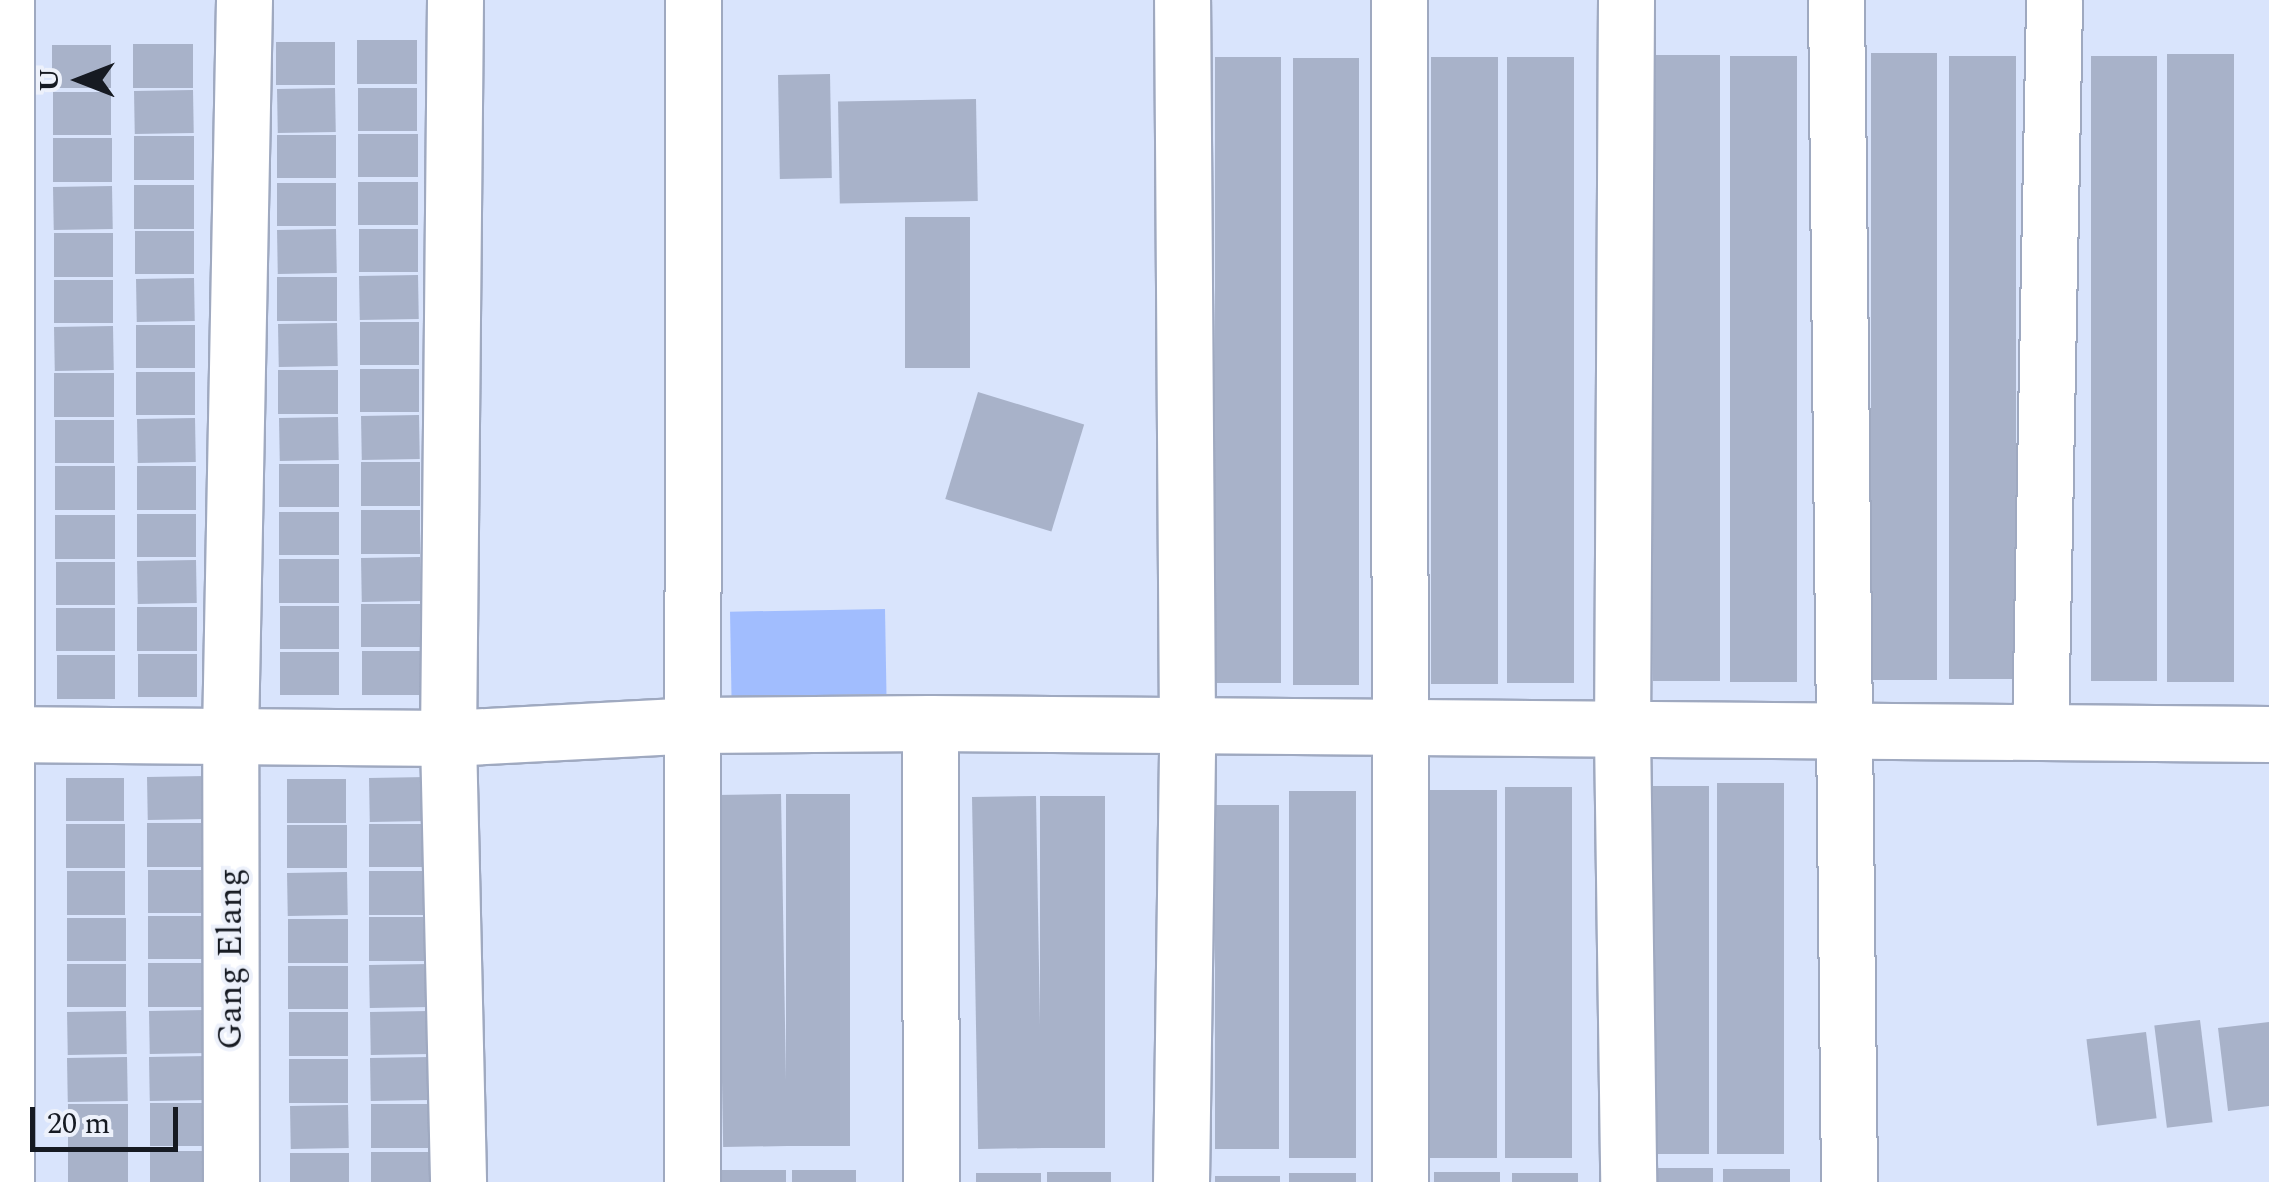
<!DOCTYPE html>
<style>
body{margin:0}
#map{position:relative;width:2269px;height:1182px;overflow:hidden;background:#d9e4fc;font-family:Spectral,serif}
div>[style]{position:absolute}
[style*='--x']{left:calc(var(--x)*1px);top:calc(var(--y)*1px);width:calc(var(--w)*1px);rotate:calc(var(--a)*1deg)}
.green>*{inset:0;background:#a1bdfe;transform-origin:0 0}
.building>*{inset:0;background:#a8b2c9;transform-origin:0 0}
.roads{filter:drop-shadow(2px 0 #9fa9c0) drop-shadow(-2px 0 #9fa9c0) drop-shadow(0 2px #9fa9c0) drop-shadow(0 -2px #9fa9c0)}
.minor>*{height:55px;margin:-27.5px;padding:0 27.5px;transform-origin:27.5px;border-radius:27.5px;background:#fff}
span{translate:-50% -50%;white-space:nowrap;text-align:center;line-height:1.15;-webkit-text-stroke:8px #edf1fb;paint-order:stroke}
.street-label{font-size:35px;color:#161a22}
.north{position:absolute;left:30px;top:30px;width:100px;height:100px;-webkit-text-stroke:8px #edf1fb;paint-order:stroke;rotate:270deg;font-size:28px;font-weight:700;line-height:40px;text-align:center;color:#161a22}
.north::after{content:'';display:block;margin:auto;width:35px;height:45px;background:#161a22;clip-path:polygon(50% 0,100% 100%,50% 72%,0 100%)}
.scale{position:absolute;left:30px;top:1107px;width:148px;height:45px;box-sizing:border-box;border:5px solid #161a22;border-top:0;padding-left:12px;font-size:30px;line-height:35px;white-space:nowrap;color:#161a22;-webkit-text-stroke:8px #edf1fb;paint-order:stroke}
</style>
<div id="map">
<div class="green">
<div style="left:885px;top:609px;width:85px;height:155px;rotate:89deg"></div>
</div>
<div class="building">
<div style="left:417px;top:40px;width:44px;height:60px;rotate:90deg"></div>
<div style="left:335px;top:42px;width:43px;height:59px;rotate:90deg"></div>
<div style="left:133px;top:44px;width:60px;height:44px"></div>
<div style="left:52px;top:45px;width:59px;height:43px"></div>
<div style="left:1871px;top:53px;width:66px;height:627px"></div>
<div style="left:2167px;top:54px;width:67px;height:628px"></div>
<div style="left:1653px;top:55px;width:67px;height:626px"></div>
<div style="left:1730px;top:56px;width:67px;height:626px"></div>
<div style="left:1949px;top:56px;width:67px;height:623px"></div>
<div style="left:2091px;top:56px;width:66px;height:625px"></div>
<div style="left:1215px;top:57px;width:66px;height:626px"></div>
<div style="left:1431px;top:57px;width:67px;height:627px"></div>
<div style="left:1507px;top:57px;width:67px;height:626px"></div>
<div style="left:1293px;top:58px;width:66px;height:627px"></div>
<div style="left:830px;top:74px;width:104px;height:52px;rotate:89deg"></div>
<div style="left:335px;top:88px;width:44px;height:58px;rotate:89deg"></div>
<div style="left:358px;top:88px;width:59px;height:43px"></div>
<div style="left:193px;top:90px;width:43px;height:59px;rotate:89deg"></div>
<div style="left:53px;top:92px;width:58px;height:43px"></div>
<div style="left:976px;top:99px;width:102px;height:138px;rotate:89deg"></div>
<div style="left:358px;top:134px;width:60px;height:43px"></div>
<div style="left:336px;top:135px;width:43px;height:59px;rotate:90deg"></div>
<div style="left:194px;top:136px;width:44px;height:60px;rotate:90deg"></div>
<div style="left:53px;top:138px;width:59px;height:44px"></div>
<div style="left:358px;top:182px;width:60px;height:43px"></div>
<div style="left:336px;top:183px;width:43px;height:59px;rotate:90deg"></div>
<div style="left:134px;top:185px;width:60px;height:44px"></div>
<div style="left:112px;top:186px;width:43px;height:59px;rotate:89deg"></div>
<div style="left:970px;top:217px;width:151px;height:65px;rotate:90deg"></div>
<div style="left:336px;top:229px;width:44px;height:59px;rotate:89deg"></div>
<div style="left:359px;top:229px;width:59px;height:43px"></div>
<div style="left:194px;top:231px;width:43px;height:59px;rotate:90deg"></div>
<div style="left:54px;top:233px;width:59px;height:44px"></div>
<div style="left:418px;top:275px;width:44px;height:59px;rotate:89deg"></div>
<div style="left:277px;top:277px;width:60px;height:44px"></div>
<div style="left:194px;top:278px;width:43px;height:58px;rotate:89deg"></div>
<div style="left:54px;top:280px;width:59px;height:43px"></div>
<div style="left:360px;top:322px;width:59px;height:43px"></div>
<div style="left:337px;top:323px;width:43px;height:59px;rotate:89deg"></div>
<div style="left:195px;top:325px;width:43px;height:59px;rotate:90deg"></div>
<div style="left:113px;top:326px;width:44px;height:59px;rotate:89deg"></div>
<div style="left:419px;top:369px;width:43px;height:59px;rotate:90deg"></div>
<div style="left:338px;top:370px;width:44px;height:60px;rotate:90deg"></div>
<div style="left:195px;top:372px;width:43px;height:59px;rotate:90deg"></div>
<div style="left:114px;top:373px;width:44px;height:60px;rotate:90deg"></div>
<div style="left:978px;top:392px;width:111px;height:112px;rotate:17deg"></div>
<div style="left:419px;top:415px;width:44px;height:58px;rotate:89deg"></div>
<div style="left:338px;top:417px;width:43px;height:59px;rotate:89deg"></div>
<div style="left:195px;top:418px;width:44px;height:58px;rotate:89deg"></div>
<div style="left:55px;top:420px;width:59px;height:43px"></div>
<div style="left:420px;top:462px;width:44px;height:59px;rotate:90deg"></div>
<div style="left:279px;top:464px;width:60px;height:43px"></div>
<div style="left:115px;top:466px;width:44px;height:60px;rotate:90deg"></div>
<div style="left:137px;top:466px;width:59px;height:44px"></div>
<div style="left:420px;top:510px;width:44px;height:59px;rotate:90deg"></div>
<div style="left:339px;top:512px;width:43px;height:60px;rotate:90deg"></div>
<div style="left:196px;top:514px;width:43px;height:59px;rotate:90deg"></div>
<div style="left:55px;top:515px;width:60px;height:44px"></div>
<div style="left:420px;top:557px;width:44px;height:59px;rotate:89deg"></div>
<div style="left:279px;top:559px;width:60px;height:44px"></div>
<div style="left:196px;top:560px;width:43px;height:59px;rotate:89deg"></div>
<div style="left:56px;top:562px;width:59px;height:43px"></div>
<div style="left:421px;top:604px;width:43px;height:60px;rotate:90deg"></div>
<div style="left:280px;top:606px;width:59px;height:43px"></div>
<div style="left:137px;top:607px;width:60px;height:44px"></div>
<div style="left:115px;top:608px;width:43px;height:59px;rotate:90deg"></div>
<div style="left:362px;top:651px;width:59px;height:44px"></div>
<div style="left:280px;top:652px;width:59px;height:43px"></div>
<div style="left:138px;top:654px;width:59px;height:43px"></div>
<div style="left:57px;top:655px;width:58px;height:44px"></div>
<div style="left:206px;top:776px;width:43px;height:59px;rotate:89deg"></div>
<div style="left:427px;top:777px;width:44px;height:58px;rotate:89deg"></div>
<div style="left:66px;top:778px;width:58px;height:43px"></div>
<div style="left:287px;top:779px;width:59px;height:44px"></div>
<div style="left:1717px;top:783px;width:67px;height:371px"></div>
<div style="left:1642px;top:786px;width:67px;height:368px"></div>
<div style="left:1505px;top:787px;width:67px;height:371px"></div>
<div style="left:1430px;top:790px;width:67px;height:368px"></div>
<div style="left:1289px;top:791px;width:67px;height:367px"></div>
<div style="left:781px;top:794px;width:352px;height:64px;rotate:89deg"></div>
<div style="left:850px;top:794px;width:352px;height:64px;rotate:90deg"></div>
<div style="left:1036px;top:796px;width:352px;height:64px;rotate:89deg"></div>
<div style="left:1105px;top:796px;width:352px;height:65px;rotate:90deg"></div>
<div style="left:1215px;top:805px;width:64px;height:344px"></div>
<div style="left:147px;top:823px;width:60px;height:44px"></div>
<div style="left:66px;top:824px;width:59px;height:44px"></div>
<div style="left:369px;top:824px;width:59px;height:43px"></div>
<div style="left:347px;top:825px;width:43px;height:60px;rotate:90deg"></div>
<div style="left:207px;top:870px;width:43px;height:59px;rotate:90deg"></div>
<div style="left:67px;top:871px;width:58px;height:44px"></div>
<div style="left:369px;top:871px;width:59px;height:44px"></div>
<div style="left:347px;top:872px;width:43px;height:60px;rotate:89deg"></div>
<div style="left:207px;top:916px;width:43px;height:59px;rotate:90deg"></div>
<div style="left:429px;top:917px;width:44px;height:60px;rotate:90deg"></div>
<div style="left:67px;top:918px;width:59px;height:43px"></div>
<div style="left:288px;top:919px;width:60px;height:44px"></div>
<div style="left:148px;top:963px;width:59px;height:44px"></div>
<div style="left:126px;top:964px;width:43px;height:59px;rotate:90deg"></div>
<div style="left:429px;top:964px;width:43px;height:60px;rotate:89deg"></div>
<div style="left:288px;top:966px;width:60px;height:43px"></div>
<div style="left:207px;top:1010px;width:43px;height:58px;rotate:89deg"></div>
<div style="left:126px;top:1011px;width:43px;height:59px;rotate:89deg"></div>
<div style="left:429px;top:1011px;width:43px;height:59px;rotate:89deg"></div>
<div style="left:289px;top:1012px;width:59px;height:44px"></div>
<div style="left:2200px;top:1020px;width:103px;height:46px;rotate:83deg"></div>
<div style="clip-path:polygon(2269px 1022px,2269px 1106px,2228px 1111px,2218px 1028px)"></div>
<div style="left:2146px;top:1032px;width:87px;height:60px;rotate:83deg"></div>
<div style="left:208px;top:1056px;width:44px;height:59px;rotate:89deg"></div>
<div style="left:127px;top:1057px;width:44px;height:60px;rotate:89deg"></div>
<div style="left:430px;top:1057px;width:43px;height:60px;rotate:89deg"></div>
<div style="left:289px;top:1059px;width:59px;height:44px"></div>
<div style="left:209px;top:1103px;width:43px;height:59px;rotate:90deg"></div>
<div style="left:68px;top:1104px;width:60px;height:44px"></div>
<div style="left:371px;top:1104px;width:60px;height:44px"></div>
<div style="left:348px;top:1105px;width:43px;height:58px;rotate:89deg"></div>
<div style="left:209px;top:1151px;width:31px;height:59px;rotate:90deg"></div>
<div style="left:68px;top:1152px;width:60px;height:30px"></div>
<div style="left:371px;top:1152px;width:60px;height:30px"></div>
<div style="left:349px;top:1153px;width:29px;height:59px;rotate:90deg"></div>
<div style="left:1646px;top:1168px;width:67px;height:14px"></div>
<div style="left:1723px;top:1169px;width:67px;height:13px"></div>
<div style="left:786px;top:1170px;width:12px;height:65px;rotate:90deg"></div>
<div style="left:792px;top:1170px;width:64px;height:12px"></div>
<div style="left:1111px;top:1172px;width:10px;height:64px;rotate:90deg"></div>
<div style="left:1434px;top:1172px;width:66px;height:10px"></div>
<div style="left:976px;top:1173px;width:65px;height:9px"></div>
<div style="left:1289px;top:1173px;width:67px;height:9px"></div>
<div style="left:1512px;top:1173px;width:66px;height:9px"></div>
<div style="left:1215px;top:1176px;width:65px;height:6px"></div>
</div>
<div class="roads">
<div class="minor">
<div style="--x:6;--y:0;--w:1182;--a:90"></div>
<div style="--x:455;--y:0;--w:738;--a:90.54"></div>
<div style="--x:448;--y:738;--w:444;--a:88.7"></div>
<div style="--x:1399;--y:0;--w:1182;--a:89.95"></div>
<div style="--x:1626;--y:0;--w:733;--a:90.31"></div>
<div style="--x:1622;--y:733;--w:449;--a:89.2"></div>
<div style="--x:1836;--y:0;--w:1182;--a:89.37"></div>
<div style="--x:930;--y:723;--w:459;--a:89.9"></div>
<div style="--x:2040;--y:732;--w:732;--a:-88.9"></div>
<div style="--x:0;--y:734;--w:448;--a:0.5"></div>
<div style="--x:448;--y:738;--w:249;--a:-3"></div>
<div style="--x:697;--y:725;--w:233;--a:-0.5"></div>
<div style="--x:930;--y:723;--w:1339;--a:0.47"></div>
<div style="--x:231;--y:1182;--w:446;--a:-90.1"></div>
<div style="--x:230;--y:736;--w:736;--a:-88.91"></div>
<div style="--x:692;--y:1182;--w:1182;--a:-89.95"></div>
<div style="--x:1181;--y:1182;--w:456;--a:-89.2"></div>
<div style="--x:1187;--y:726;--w:726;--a:-90.39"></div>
</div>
</div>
<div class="street-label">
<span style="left:231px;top:959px;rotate:-90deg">Gang Elang</span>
</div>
<div class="north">U</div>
<div class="scale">20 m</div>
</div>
